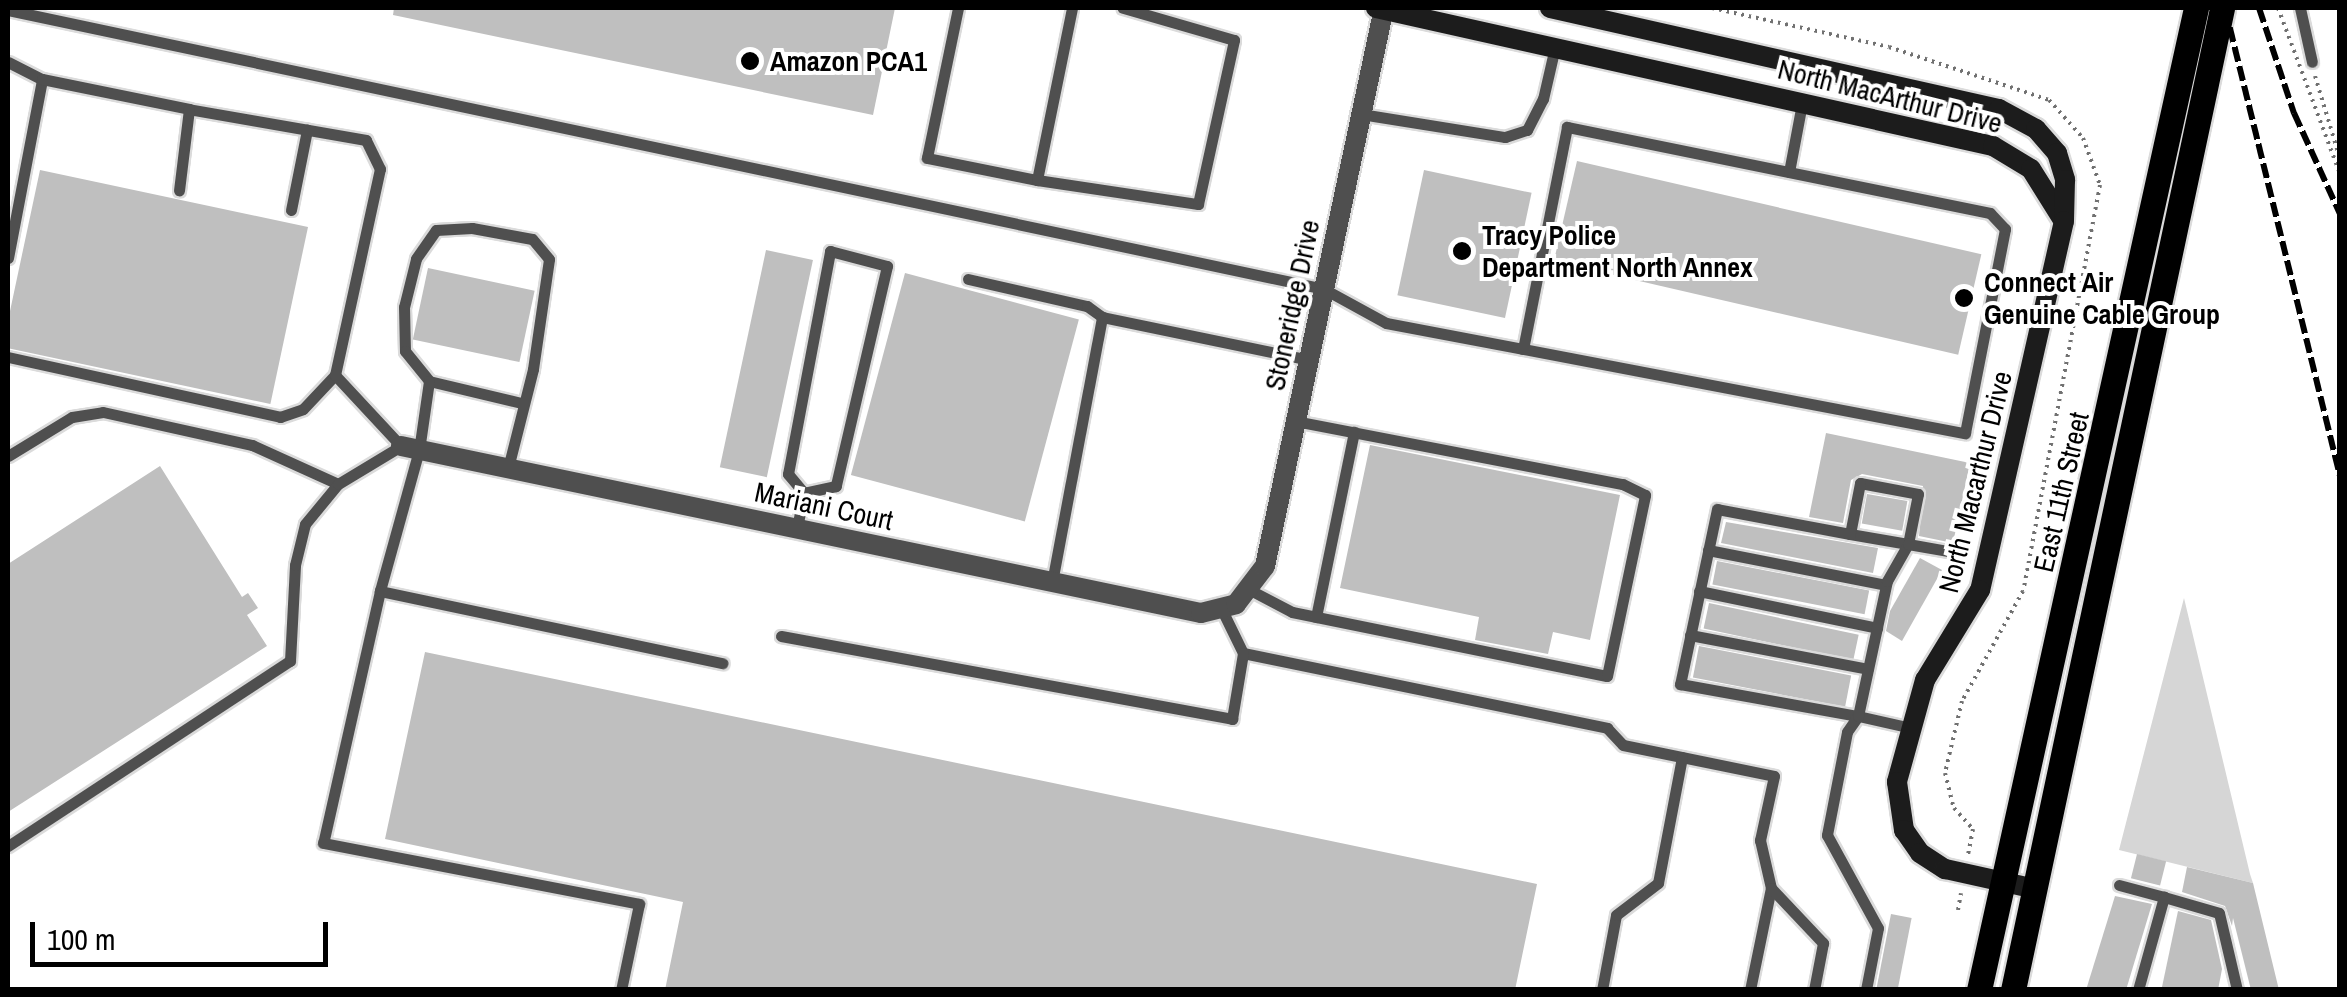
<!DOCTYPE html>
<style>
body{margin:0}
#map{position:relative;width:2347px;height:997px;overflow:hidden;background:#fff;font-family:"Archivo Narrow",sans-serif}
div>[style]{position:absolute}
[style*='--x']{left:calc(var(--x)*1px);top:calc(var(--y)*1px);width:calc(var(--w)*1px);rotate:calc(var(--a)*1deg)}
.green>*{inset:0;background:#d6d6d6}
.building>*{inset:0;background:#bfbfbf;transform-origin:0 0}
.path>*{height:4px;margin-top:-2px;transform-origin:0;background:repeating-linear-gradient(90deg,#717171 0 2.5px,transparent 0 7.5px)}
.roads{filter:drop-shadow(2px 0 #dbdbdb) drop-shadow(-2px 0 #dbdbdb) drop-shadow(0 2px #dbdbdb) drop-shadow(0 -2px #dbdbdb)}
.service>*{height:11px;margin:-5.5px;padding:0 5.5px;transform-origin:5.5px;border-radius:5.5px;background:#4f4f4f}
.minor>*{height:20px;margin:-10px;padding:0 10px;transform-origin:10px;border-radius:10px;background:#4f4f4f}
.secondary>*{height:20px;margin:-10px;padding:0 10px;transform-origin:10px;border-radius:10px;background:#1c1c1c}
.primary>*{height:25px;margin:-12.5px;padding:0 12.5px;transform-origin:12.5px;border-radius:12.5px;background:#000}
.rail>*{height:6px;margin-top:-3px;transform-origin:0;background:repeating-linear-gradient(90deg,#000 0 15px,transparent 0 20px)}
.dots>*{width:28px;height:28px;translate:-50% -50%;box-sizing:border-box;border:5px solid #fff;border-radius:50%}
span{translate:-50% -50%;white-space:nowrap;text-align:center;line-height:1.15;-webkit-text-stroke:8px #fff;paint-order:stroke}
.poi-label{font-size:28px;color:#000;font-weight:700}
.left{translate:0 -50%;text-align:left}
.street-label{font-size:28px;color:#000}
.frame{position:absolute;inset:0;border:10px solid #000;pointer-events:none}
.scale{position:absolute;left:30px;top:922px;width:298px;height:45px;box-sizing:border-box;border:5px solid #000;border-top:0;padding-left:12px;font-size:30px;line-height:35px;white-space:nowrap;color:#000;-webkit-text-stroke:8px #fff;paint-order:stroke}
</style>
<div id="map">
<div class="green">
<div style="clip-path:polygon(2184px 598px,2250px 874px,2253px 883px,2119px 850px)"></div>
</div>
<div class="building">
<div style="clip-path:polygon(394px 8px,895px 8px,873px 115px,393px 15px)"></div>
<div style="left:1577px;top:161px;width:415px;height:103px;rotate:13deg"></div>
<div style="left:40px;top:170px;width:274px;height:181px;rotate:12deg"></div>
<div style="left:1424px;top:170px;width:110px;height:128px;rotate:12deg"></div>
<div style="left:766px;top:250px;width:48px;height:222px;rotate:12deg"></div>
<div style="left:428px;top:268px;width:109px;height:73px;rotate:12deg"></div>
<div style="left:905px;top:273px;width:180px;height:209px;rotate:15deg"></div>
<div style="clip-path:polygon(1826px 433px,1970px 463px,1953px 543px,1919px 536px,1923px 486px,1862px 474px,1851px 480px,1843px 523px,1809px 517px)"></div>
<div style="clip-path:polygon(1370px 445px,1620px 495px,1590px 640px,1553px 632px,1548px 654px,1475px 640px,1479px 617px,1340px 588px)"></div>
<div style="clip-path:polygon(160px 466px,242px 597px,248px 593px,258px 608px,247px 615px,267px 646px,8px 812px,8px 564px)"></div>
<div style="left:1867px;top:494px;width:41px;height:30px;rotate:10deg"></div>
<div style="clip-path:polygon(1726px 522px,1878px 548px,1873px 573px,1721px 543px)"></div>
<div style="clip-path:polygon(1920px 558px,1942px 570px,1902px 641px,1886px 631px,1890px 611px)"></div>
<div style="left:1717px;top:561px;width:155px;height:24px;rotate:11deg"></div>
<div style="left:1709px;top:603px;width:153px;height:26px;rotate:12deg"></div>
<div style="left:1699px;top:646px;width:155px;height:32px;rotate:11deg"></div>
<div style="clip-path:polygon(425px 652px,1537px 884px,1515px 990px,665px 990px,683px 902px,385px 839px)"></div>
<div style="left:2137px;top:854px;width:30px;height:25px;rotate:14deg"></div>
<div style="clip-path:polygon(2187px 867px,2253px 883px,2279px 990px,2251px 990px,2233px 918px,2232px 926px,2225px 906px,2182px 892px)"></div>
<div style="clip-path:polygon(2115px 896px,2152px 904px,2126px 990px,2086px 990px)"></div>
<div style="clip-path:polygon(2178px 911px,2211px 920px,2222px 969px,2218px 990px,2162px 987px)"></div>
<div style="left:1891px;top:914px;width:21px;height:77px;rotate:11deg"></div>
</div>
<div class="path">
<div style="--x:1712;--y:8;--w:181;--a:12.4"></div>
<div style="--x:1889;--y:47;--w:169;--a:18.3"></div>
<div style="--x:2049;--y:100;--w:51;--a:48.2"></div>
<div style="--x:2083;--y:138;--w:50;--a:70.1"></div>
<div style="--x:2100;--y:185;--w:413;--a:100.7"></div>
<div style="--x:2023;--y:591;--w:126;--a:119"></div>
<div style="--x:1962;--y:701;--w:74;--a:103.3"></div>
<div style="--x:1945;--y:773;--w:36;--a:76"></div>
<div style="--x:1954;--y:808;--w:28;--a:48"></div>
<div style="--x:1973;--y:829;--w:26;--a:101"></div>
<div style="--x:2278;--y:8;--w:177;--a:69.5"></div>
<div style="--x:2315;--y:76;--w:87;--a:73.2"></div>
<div style="--x:1958;--y:910;--w:17;--a:-80"></div>
</div>
<div class="roads">
<div class="service">
<div style="--x:958;--y:8;--w:153;--a:101.7"></div>
<div style="--x:927;--y:158;--w:112;--a:11.3"></div>
<div style="--x:1037;--y:180;--w:176;--a:-78.5"></div>
<div style="--x:2300;--y:8;--w:55;--a:77.5"></div>
<div style="--x:8;--y:10;--w:1345;--a:11.97"></div>
<div style="--x:1324;--y:289;--w:71;--a:28.7"></div>
<div style="--x:1386;--y:323;--w:139;--a:10.7"></div>
<div style="--x:1523;--y:349;--w:450;--a:10.8"></div>
<div style="--x:1965;--y:433;--w:208;--a:-78.9"></div>
<div style="--x:2005;--y:229;--w:22;--a:-133"></div>
<div style="--x:1990;--y:213;--w:432;--a:-168.5"></div>
<div style="--x:1567;--y:127;--w:226;--a:101.2"></div>
<div style="--x:8;--y:62;--w:38;--a:27"></div>
<div style="--x:1361;--y:114;--w:146;--a:9.1"></div>
<div style="--x:1505;--y:137;--w:23;--a:-18"></div>
<div style="--x:1527;--y:130;--w:35;--a:-63"></div>
<div style="--x:1543;--y:99;--w:53;--a:-77"></div>
<div style="--x:1789;--y:172;--w:70;--a:-79.3"></div>
<div style="--x:1037;--y:180;--w:163;--a:8.5"></div>
<div style="--x:1198;--y:204;--w:168;--a:-77.6"></div>
<div style="--x:1234;--y:40;--w:116;--a:-163.9"></div>
<div style="--x:291;--y:210;--w:82;--a:-78.7"></div>
<div style="--x:8;--y:258;--w:182;--a:-79.2"></div>
<div style="--x:42;--y:79;--w:150;--a:11.5"></div>
<div style="--x:968;--y:279;--w:122;--a:12.8"></div>
<div style="--x:1087;--y:306;--w:19;--a:36"></div>
<div style="--x:8;--y:357;--w:279;--a:12.4"></div>
<div style="--x:280;--y:417;--w:24;--a:-19"></div>
<div style="--x:303;--y:409;--w:47;--a:-46.7"></div>
<div style="--x:429;--y:381;--w:95;--a:13.4"></div>
<div style="--x:8;--y:456;--w:75;--a:-31.4"></div>
<div style="--x:72;--y:417;--w:31;--a:-9"></div>
<div style="--x:103;--y:412;--w:153;--a:12.5"></div>
<div style="--x:252;--y:445;--w:94;--a:24.4"></div>
<div style="--x:508;--y:468;--w:102;--a:-75.8"></div>
<div style="--x:533;--y:369;--w:111;--a:-81.7"></div>
<div style="--x:549;--y:259;--w:26;--a:-130"></div>
<div style="--x:532;--y:239;--w:61;--a:-169.6"></div>
<div style="--x:472;--y:228;--w:36;--a:177"></div>
<div style="--x:436;--y:230;--w:35;--a:125"></div>
<div style="--x:416;--y:259;--w:49;--a:104"></div>
<div style="--x:404;--y:307;--w:44;--a:88.7"></div>
<div style="--x:405;--y:351;--w:38;--a:51"></div>
<div style="--x:429;--y:381;--w:70;--a:98.2"></div>
<div style="--x:419;--y:450;--w:146;--a:105.5"></div>
<div style="--x:380;--y:591;--w:350;--a:11.9"></div>
<div style="--x:1860;--y:483;--w:59;--a:10.7"></div>
<div style="--x:1918;--y:494;--w:51;--a:101.3"></div>
<div style="--x:1908;--y:544;--w:59;--a:-170.2"></div>
<div style="--x:1850;--y:534;--w:52;--a:-78.9"></div>
<div style="--x:797;--y:528;--w:36;--a:-79"></div>
<div style="--x:804;--y:493;--w:25;--a:-130"></div>
<div style="--x:788;--y:474;--w:227;--a:-79.3"></div>
<div style="--x:830;--y:251;--w:59;--a:14.7"></div>
<div style="--x:887;--y:266;--w:226;--a:103.1"></div>
<div style="--x:836;--y:486;--w:33;--a:168"></div>
<div style="--x:1850;--y:534;--w:135;--a:-169.4"></div>
<div style="--x:1717;--y:509;--w:179;--a:101.9"></div>
<div style="--x:1680;--y:684;--w:181;--a:10.2"></div>
<div style="--x:1858;--y:716;--w:19;--a:125"></div>
<div style="--x:1847;--y:732;--w:105;--a:101"></div>
<div style="--x:1827;--y:835;--w:106;--a:61.3"></div>
<div style="--x:1878;--y:928;--w:63;--a:101"></div>
<div style="--x:1708;--y:550;--w:181;--a:11.1"></div>
<div style="--x:1052;--y:582;--w:270;--a:-79.3"></div>
<div style="--x:1102;--y:317;--w:211;--a:11.7"></div>
<div style="--x:380;--y:591;--w:258;--a:102.7"></div>
<div style="--x:323;--y:843;--w:322;--a:10.9"></div>
<div style="--x:639;--y:904;--w:88;--a:101.8"></div>
<div style="--x:1252;--y:591;--w:45;--a:27.7"></div>
<div style="--x:1292;--y:612;--w:321;--a:11.5"></div>
<div style="--x:1607;--y:676;--w:185;--a:-78.1"></div>
<div style="--x:1645;--y:495;--w:25;--a:-154"></div>
<div style="--x:1622;--y:484;--w:332;--a:-169.1"></div>
<div style="--x:1699;--y:591;--w:182;--a:11.7"></div>
<div style="--x:1222;--y:610;--w:48;--a:64"></div>
<div style="--x:1243;--y:653;--w:372;--a:11.6"></div>
<div style="--x:1607;--y:728;--w:23;--a:47"></div>
<div style="--x:1623;--y:745;--w:154;--a:11.6"></div>
<div style="--x:1774;--y:776;--w:66;--a:102.3"></div>
<div style="--x:1760;--y:840;--w:49;--a:77.1"></div>
<div style="--x:1316;--y:617;--w:189;--a:-78.4"></div>
<div style="--x:1690;--y:635;--w:181;--a:10.8"></div>
<div style="--x:781;--y:636;--w:459;--a:10.4"></div>
<div style="--x:1232;--y:719;--w:67;--a:-80.5"></div>
<div style="--x:1907;--y:727;--w:50;--a:-167.3"></div>
<div style="--x:1858;--y:716;--w:138;--a:-77.9"></div>
<div style="--x:1887;--y:581;--w:43;--a:-60.4"></div>
<div style="--x:1908;--y:544;--w:41;--a:9.9"></div>
<div style="--x:8;--y:846;--w:337;--a:-33.3"></div>
<div style="--x:290;--y:661;--w:96;--a:-87"></div>
<div style="--x:295;--y:565;--w:42;--a:-76.3"></div>
<div style="--x:305;--y:524;--w:52;--a:-50.5"></div>
<div style="--x:338;--y:484;--w:74;--a:-31.1"></div>
<div style="--x:401;--y:446;--w:97;--a:-132.9"></div>
<div style="--x:335;--y:375;--w:211;--a:-77.7"></div>
<div style="--x:380;--y:169;--w:32;--a:-116"></div>
<div style="--x:366;--y:140;--w:180;--a:-170.1"></div>
<div style="--x:189;--y:109;--w:82;--a:97"></div>
<div style="--x:2119;--y:885;--w:47;--a:14.9"></div>
<div style="--x:1602;--y:990;--w:76;--a:-79.4"></div>
<div style="--x:1616;--y:915;--w:53;--a:-37.3"></div>
<div style="--x:1658;--y:883;--w:128;--a:-79.2"></div>
<div style="--x:1750;--y:990;--w:104;--a:-78.4"></div>
<div style="--x:1771;--y:888;--w:76;--a:46.6"></div>
<div style="--x:1823;--y:943;--w:48;--a:100.8"></div>
<div style="--x:2138;--y:990;--w:97;--a:-74.4"></div>
<div style="--x:2164;--y:897;--w:57;--a:16.2"></div>
<div style="--x:2219;--y:913;--w:79;--a:76.8"></div>
</div>
<div class="minor">
<div style="--x:401;--y:446;--w:817;--a:11.79"></div>
<div style="--x:1201;--y:613;--w:36;--a:-14"></div>
<div style="--x:1236;--y:604;--w:48;--a:-52.7"></div>
<div style="--x:1265;--y:566;--w:571;--a:-77.96"></div>
</div>
<div class="secondary">
<div style="--x:1376;--y:8;--w:632;--a:12.61"></div>
<div style="--x:1993;--y:146;--w:44;--a:31.2"></div>
<div style="--x:2031;--y:169;--w:60;--a:57.9"></div>
<div style="--x:1550;--y:8;--w:460;--a:12.7"></div>
<div style="--x:1999;--y:109;--w:42;--a:28.4"></div>
<div style="--x:2036;--y:129;--w:32;--a:49"></div>
<div style="--x:2057;--y:153;--w:28;--a:73"></div>
<div style="--x:2065;--y:180;--w:41;--a:91.4"></div>
<div style="--x:2064;--y:221;--w:378;--a:102.8"></div>
<div style="--x:1980;--y:590;--w:105;--a:121.4"></div>
<div style="--x:1925;--y:680;--w:106;--a:105.4"></div>
<div style="--x:1897;--y:782;--w:49;--a:81.7"></div>
<div style="--x:1904;--y:830;--w:28;--a:55"></div>
<div style="--x:1920;--y:853;--w:30;--a:33"></div>
<div style="--x:1945;--y:869;--w:92;--a:12.5"></div>
</div>
<div class="primary">
<div style="--x:1979;--y:990;--w:1006;--a:-77.54"></div>
<div style="--x:2013;--y:990;--w:1004;--a:-77.98"></div>
</div>
</div>
<div class="rail">
<div style="--x:2225;--y:8;--w:481;--a:76.2"></div>
<div style="--x:2259;--y:8;--w:111;--a:71.6"></div>
<div style="--x:2294;--y:113;--w:111;--a:65.5"></div>
</div>
<div class="dots">
<div style="left:750px;top:61px;background:#000"></div>
<div style="left:1462px;top:251px;background:#000"></div>
<div style="left:1964px;top:298px;background:#000"></div>
</div>
<div class="poi-label">
<span class="left" style="left:770px;top:61px">Amazon PCA1</span>
<span class="left" style="left:1482px;top:251px">Tracy Police<br>Department North Annex</span>
<span class="left" style="left:1984px;top:298px">Connect Air<br>Genuine Cable Group</span>
</div>
<div class="street-label">
<span style="left:1890px;top:96px;rotate:14deg">North MacArthur Drive</span>
<span style="left:1292px;top:305px;rotate:-78deg">Stoneridge Drive</span>
<span style="left:1975px;top:482px;rotate:-76deg">North Macarthur Drive</span>
<span style="left:2061px;top:492px;rotate:-77deg">East 11th Street</span>
<span style="left:824px;top:506px;rotate:12deg">Mariani Court</span>
</div>
<div class="frame"></div>
<div class="scale">100 m</div>
</div>
